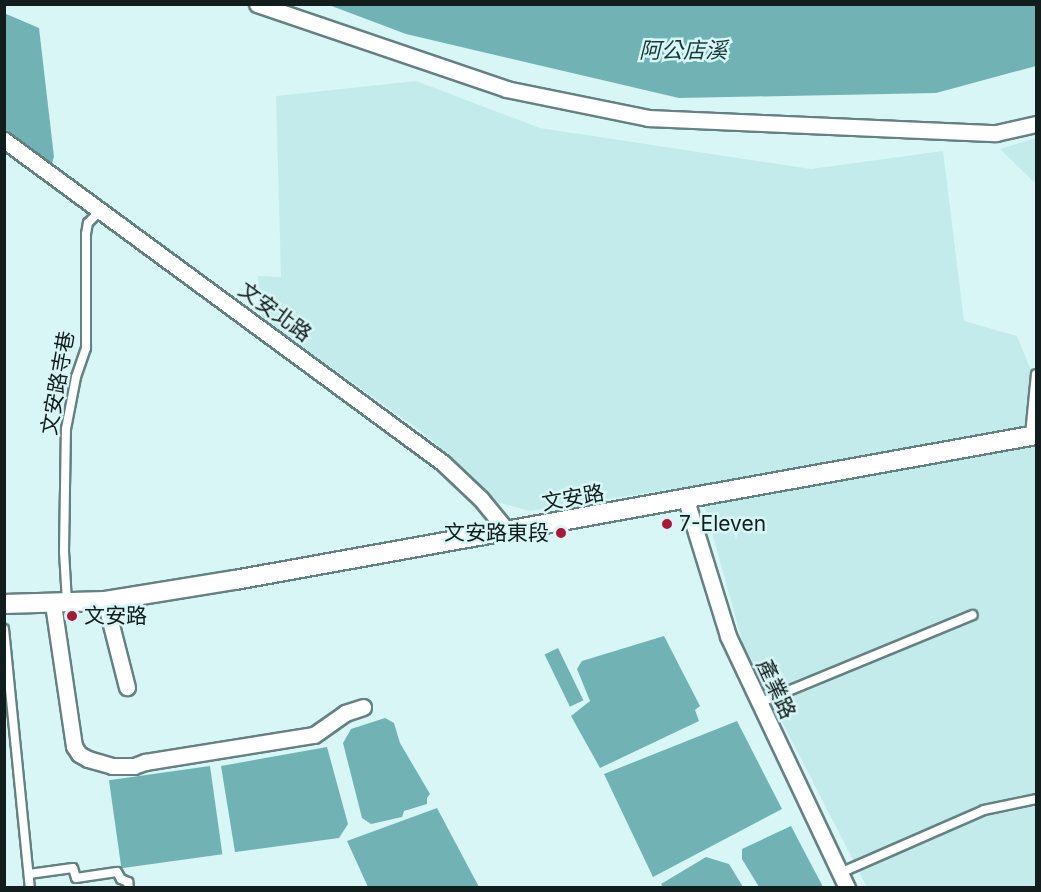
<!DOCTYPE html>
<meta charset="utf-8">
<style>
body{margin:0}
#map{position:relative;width:1041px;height:892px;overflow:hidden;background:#d8f6f6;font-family:Inter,"Noto Sans TC",sans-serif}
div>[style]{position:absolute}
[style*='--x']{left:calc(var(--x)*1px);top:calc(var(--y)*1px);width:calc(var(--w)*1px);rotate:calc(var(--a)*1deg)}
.built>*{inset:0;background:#c4ebeb}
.water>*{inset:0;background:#71b3b4;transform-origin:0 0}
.roads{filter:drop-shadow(2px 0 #668181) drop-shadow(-2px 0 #668181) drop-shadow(0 2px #668181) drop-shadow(0 -2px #668181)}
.service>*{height:8px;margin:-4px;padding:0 4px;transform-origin:4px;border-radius:4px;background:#fff}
.minor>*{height:15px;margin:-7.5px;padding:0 7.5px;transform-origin:7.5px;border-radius:7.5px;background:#fff}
.tertiary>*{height:18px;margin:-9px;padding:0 9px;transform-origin:9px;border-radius:9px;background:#fff}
.dots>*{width:16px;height:16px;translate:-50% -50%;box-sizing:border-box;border:3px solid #d8f6f6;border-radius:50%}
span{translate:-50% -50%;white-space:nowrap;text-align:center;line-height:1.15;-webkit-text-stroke:5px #d8f6f6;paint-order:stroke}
.street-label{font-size:21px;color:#121d1d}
.poi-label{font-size:21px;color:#121d1d}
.left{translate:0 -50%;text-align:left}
.right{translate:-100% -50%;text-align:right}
.water-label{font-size:22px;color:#173939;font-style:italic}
.frame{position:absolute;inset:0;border:6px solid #121d1d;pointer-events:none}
</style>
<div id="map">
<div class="built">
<div style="clip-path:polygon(416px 81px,540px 128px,811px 169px,943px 151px,964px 321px,1017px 336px,1036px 383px,1036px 887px,867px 887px,744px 648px,699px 485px,530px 511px,489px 500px,428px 436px,262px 319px,258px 276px,281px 277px,276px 96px)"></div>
<div style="clip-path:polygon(1036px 138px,1036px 184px,1000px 149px)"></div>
</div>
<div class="water">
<div style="clip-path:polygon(329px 5px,1036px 5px,1036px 66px,936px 93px,679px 98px,406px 34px)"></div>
<div style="clip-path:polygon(4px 13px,39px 28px,54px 157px,51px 166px,5px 132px)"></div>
<div style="clip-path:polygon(664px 636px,700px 706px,695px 710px,699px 721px,600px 768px,571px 716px,590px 701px,577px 669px,582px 661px)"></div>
<div style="left:558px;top:648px;width:58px;height:15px;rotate:64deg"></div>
<div style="clip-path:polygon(385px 718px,394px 723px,400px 743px,430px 794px,427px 798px,427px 804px,404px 811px,402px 817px,371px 824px,362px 818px,343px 743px,351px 729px)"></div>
<div style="clip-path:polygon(737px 721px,782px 809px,653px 877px,604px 774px)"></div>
<div style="clip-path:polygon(327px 747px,348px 824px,339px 838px,235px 852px,221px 766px)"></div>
<div style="left:210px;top:766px;width:89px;height:102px;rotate:82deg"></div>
<div style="clip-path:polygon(437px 808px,479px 887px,368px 887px,347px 841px)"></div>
<div style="clip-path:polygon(791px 826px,823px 887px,759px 887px,742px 859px,742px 849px)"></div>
<div style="clip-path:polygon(706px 857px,729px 864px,743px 887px,663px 887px,661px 884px)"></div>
</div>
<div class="roads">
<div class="service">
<div style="--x:1030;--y:435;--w:61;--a:-84.4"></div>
<div style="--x:67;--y:602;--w:50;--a:-93.4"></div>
<div style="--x:64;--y:552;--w:123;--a:-89.1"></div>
<div style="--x:66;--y:429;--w:53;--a:-79.1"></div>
<div style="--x:76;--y:377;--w:31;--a:-71"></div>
<div style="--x:86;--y:348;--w:114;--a:-90"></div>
<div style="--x:86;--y:234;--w:11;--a:-80"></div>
<div style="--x:88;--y:223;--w:18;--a:-45"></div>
<div style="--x:4;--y:629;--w:260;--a:84.3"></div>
<div style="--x:759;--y:703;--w:231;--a:-22.4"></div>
<div style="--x:840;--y:873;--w:157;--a:-23.6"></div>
<div style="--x:984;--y:810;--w:53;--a:-11.9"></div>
<div style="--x:29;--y:874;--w:44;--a:-7.8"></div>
<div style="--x:73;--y:868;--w:10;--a:73"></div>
<div style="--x:76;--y:878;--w:41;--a:-8.3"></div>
<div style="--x:117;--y:872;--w:8;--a:60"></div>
<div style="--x:121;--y:879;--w:8;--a:23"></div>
<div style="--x:128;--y:882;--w:6;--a:81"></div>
</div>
<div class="minor">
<div style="--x:257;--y:4;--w:263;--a:18.8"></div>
<div style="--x:506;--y:89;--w:145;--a:11.5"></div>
<div style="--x:648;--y:118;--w:348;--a:2.5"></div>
<div style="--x:996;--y:133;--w:41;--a:-12.7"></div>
<div style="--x:4;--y:140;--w:545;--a:36.34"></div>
<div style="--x:443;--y:463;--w:52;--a:43.5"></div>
<div style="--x:481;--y:499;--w:43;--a:50.7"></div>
<div style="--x:686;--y:500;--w:142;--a:72.8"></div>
<div style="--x:728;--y:636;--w:279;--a:64.7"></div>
<div style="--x:105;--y:601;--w:89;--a:75.7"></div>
<div style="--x:53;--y:604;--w:144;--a:81.6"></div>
<div style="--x:74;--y:746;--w:9;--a:58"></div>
<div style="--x:79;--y:754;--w:10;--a:29"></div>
<div style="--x:88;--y:759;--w:25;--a:16"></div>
<div style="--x:112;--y:766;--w:22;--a:0"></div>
<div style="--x:134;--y:766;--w:12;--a:-20"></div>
<div style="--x:145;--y:762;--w:171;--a:-9.1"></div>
<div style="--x:314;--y:735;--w:38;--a:-35"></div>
<div style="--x:345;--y:713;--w:19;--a:-18"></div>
</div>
<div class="tertiary">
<div style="--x:4;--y:604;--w:101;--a:-1.7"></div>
<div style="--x:105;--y:601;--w:132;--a:-9.2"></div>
<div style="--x:235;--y:580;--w:814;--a:-10.26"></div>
</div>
</div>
<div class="dots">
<div style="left:667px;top:524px;background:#ac1739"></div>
<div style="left:561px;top:533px;background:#ac1739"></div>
<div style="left:72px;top:616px;background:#ac1739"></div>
</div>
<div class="street-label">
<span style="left:275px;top:312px;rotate:36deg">文安北路</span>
<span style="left:58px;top:383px;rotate:-80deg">文安路寺巷</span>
<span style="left:573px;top:498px;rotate:-10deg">文安路</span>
<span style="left:776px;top:689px;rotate:65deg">產業路</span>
</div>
<div class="poi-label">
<span class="left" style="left:679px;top:524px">7-Eleven</span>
<span class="right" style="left:549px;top:533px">文安路東段</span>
<span class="left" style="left:84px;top:616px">文安路</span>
</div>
<div class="water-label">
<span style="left:683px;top:51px">阿公店溪</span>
</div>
<div class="frame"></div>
</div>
